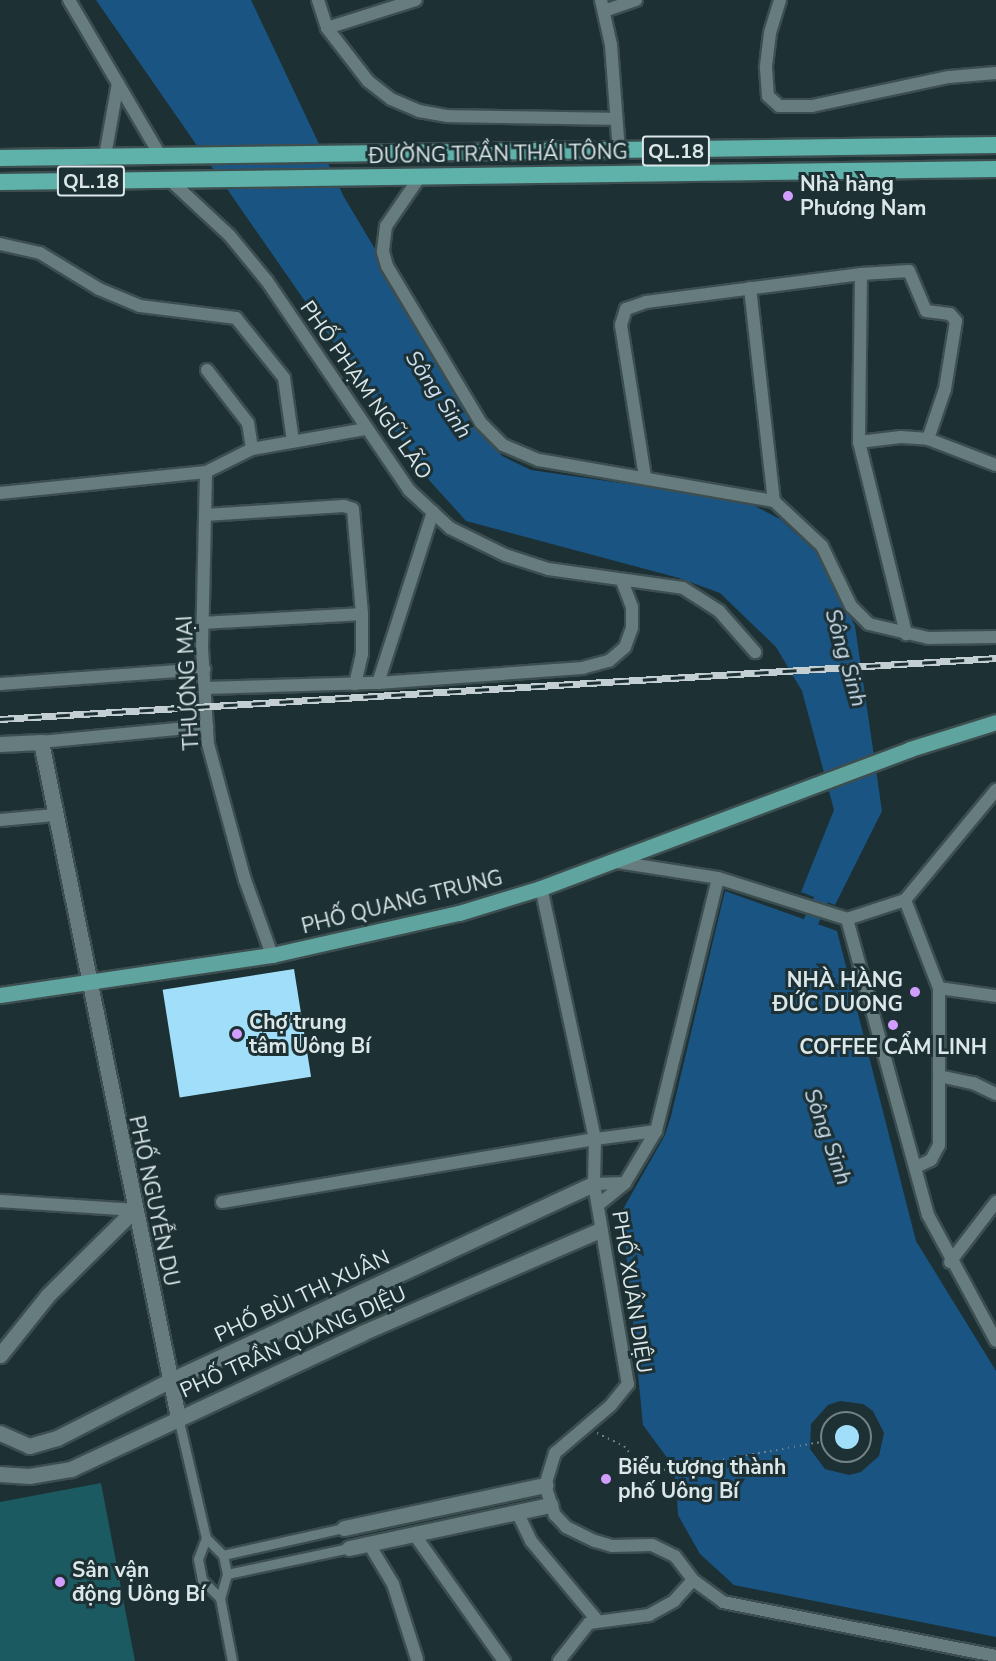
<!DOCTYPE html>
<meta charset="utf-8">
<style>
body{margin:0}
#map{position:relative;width:996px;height:1661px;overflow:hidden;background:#1d3033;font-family:"Nunito Sans",sans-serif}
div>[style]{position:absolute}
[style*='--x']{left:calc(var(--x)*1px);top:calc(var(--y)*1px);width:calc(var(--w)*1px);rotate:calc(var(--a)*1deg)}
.green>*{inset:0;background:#1b5a61}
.water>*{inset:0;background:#1a5482}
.canal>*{height:15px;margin:-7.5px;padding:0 7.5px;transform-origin:7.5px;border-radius:7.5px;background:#1a5482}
.building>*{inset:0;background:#a1def9;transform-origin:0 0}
.round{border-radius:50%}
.path>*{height:2px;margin-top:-1px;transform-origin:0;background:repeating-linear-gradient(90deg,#728285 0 1.5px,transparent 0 6px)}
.path>.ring{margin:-1px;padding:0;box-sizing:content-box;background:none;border:2px solid #728285;border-radius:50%}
.roads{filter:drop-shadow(2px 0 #3d4e50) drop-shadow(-2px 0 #3d4e50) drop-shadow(0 2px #3d4e50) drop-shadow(0 -2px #3d4e50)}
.pedestrian>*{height:9px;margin:-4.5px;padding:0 4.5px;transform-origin:4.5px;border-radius:4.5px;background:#667c7f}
.minor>*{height:12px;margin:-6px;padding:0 6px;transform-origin:6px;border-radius:6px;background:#667c7f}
.tertiary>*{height:15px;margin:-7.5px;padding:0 7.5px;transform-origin:7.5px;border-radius:7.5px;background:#667c7f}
.secondary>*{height:15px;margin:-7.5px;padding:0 7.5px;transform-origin:7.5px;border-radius:7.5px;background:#667c7f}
.primary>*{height:15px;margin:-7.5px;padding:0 7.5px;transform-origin:7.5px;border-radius:7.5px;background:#60a49f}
.trunk>*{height:16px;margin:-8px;padding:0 8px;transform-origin:8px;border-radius:8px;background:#5eb2aa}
.rail>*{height:7px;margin-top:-3.5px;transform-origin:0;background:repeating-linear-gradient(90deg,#1d3033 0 14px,#c3cfd2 0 28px);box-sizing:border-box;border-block:2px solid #c3cfd2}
.dots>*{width:16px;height:16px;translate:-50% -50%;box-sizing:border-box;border:3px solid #1d3033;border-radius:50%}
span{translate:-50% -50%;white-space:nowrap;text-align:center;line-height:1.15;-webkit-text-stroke:6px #1d3033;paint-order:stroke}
.shield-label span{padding:2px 4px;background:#1d3033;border:2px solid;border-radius:4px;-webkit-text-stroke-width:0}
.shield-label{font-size:20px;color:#dbe7e9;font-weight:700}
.street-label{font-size:21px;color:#dbe7e9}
.poi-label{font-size:21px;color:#dbe7e9;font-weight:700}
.left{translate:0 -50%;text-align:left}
.right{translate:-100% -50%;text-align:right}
.water-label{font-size:22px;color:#cde;font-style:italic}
</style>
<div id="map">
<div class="green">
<div style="clip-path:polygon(101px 1483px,135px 1661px,0 1661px,0 1502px)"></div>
</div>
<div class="water">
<div style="clip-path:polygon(96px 0,251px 0,344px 197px,483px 430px,502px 456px,531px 470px,745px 501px,780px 519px,818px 554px,855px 626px,882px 811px,835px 905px,801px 892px,834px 810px,802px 691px,776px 647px,720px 593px,679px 578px,466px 521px,429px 480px)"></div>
<div style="clip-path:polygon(evenodd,725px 891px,837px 931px,916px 1241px,996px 1371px,996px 1637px,734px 1585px,700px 1554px,678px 1515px,676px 1481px,668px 1459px,643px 1425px,622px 1211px,665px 1135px,671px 1116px,725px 891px,840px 1401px,863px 1404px,873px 1411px,884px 1433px,879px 1456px,861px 1472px,849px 1475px,825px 1469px,810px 1449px,811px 1424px,828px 1405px,840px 1401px)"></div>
</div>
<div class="canal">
<div style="--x:810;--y:922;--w:45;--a:-65.1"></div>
</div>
<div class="building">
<div style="left:294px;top:969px;width:109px;height:133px;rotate:81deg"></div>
<div class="round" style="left:835px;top:1425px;width:24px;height:24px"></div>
</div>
<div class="path">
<div class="ring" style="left:821px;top:1412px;width:48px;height:48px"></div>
<div style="--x:597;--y:1433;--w:30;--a:26"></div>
<div style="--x:624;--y:1446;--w:35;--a:51"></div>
<div style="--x:646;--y:1473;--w:178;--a:-10"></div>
</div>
<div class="roads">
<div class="pedestrian">
<div style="--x:178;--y:1417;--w:124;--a:77"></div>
<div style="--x:206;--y:1538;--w:24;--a:45"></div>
<div style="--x:223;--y:1555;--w:19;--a:78"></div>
<div style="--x:227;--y:1574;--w:25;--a:106"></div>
<div style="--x:220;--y:1598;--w:64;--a:79.2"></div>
<div style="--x:206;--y:1538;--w:22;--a:111"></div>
<div style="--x:198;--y:1559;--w:21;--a:79"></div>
<div style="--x:202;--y:1580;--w:25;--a:45"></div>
<div style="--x:223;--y:1555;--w:124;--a:-12.6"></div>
<div style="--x:227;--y:1574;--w:125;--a:-12"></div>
</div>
<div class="minor">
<div style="--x:69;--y:0;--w:180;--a:59.6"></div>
<div style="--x:318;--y:0;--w:29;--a:72"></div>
<div style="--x:327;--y:28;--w:67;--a:52.3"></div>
<div style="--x:368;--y:81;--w:29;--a:38"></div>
<div style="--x:391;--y:99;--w:30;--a:23"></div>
<div style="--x:419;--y:111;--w:29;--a:10"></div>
<div style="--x:448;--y:116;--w:168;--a:1"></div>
<div style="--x:601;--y:0;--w:46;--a:77.5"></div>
<div style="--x:611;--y:45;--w:107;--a:85.7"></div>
<div style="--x:780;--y:0;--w:34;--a:107"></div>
<div style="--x:770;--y:33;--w:35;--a:97"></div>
<div style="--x:766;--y:68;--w:28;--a:86"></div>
<div style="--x:768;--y:96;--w:15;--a:42"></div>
<div style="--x:779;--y:106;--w:33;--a:0"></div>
<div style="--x:812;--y:106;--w:140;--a:-12"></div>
<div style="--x:949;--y:77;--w:47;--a:-4.9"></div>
<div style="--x:604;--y:11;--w:34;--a:-19"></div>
<div style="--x:327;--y:28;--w:93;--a:-17.5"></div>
<div style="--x:105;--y:156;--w:74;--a:-79.9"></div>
<div style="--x:419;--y:178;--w:58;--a:124.5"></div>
<div style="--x:386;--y:226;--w:26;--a:97"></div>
<div style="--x:383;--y:252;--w:15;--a:74"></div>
<div style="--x:387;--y:266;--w:183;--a:59.1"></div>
<div style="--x:481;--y:423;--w:31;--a:45"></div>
<div style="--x:503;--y:445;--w:39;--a:23"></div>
<div style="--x:539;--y:460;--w:239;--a:9.9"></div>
<div style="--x:774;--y:501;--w:66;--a:43.2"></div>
<div style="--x:822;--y:546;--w:67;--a:64.2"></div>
<div style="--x:851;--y:606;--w:25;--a:45"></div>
<div style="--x:869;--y:624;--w:61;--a:13.3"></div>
<div style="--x:928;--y:638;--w:68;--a:-0.8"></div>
<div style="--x:170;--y:180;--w:82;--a:43"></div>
<div style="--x:230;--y:236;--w:58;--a:50.6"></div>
<div style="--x:267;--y:281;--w:253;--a:55.8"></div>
<div style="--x:409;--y:490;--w:56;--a:42.8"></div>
<div style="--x:450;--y:528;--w:61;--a:26.1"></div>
<div style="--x:505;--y:555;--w:45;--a:18"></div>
<div style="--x:548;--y:569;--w:136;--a:8"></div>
<div style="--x:683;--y:588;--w:43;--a:32.6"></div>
<div style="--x:719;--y:611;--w:55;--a:48.7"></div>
<div style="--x:0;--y:244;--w:41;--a:12.7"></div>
<div style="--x:40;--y:253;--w:69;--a:31.4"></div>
<div style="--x:99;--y:289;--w:44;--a:22.5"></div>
<div style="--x:140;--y:306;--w:97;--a:7.1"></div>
<div style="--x:236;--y:318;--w:77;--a:51.3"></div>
<div style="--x:284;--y:378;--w:64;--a:81.9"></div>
<div style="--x:861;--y:274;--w:48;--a:-3.6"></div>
<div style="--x:909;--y:271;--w:43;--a:67"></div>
<div style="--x:926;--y:311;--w:24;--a:7"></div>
<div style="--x:950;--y:314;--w:9;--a:49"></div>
<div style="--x:956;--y:321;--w:69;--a:99.2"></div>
<div style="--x:945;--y:389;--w:53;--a:108.8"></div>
<div style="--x:750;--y:288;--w:214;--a:83.6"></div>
<div style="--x:207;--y:370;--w:67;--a:52.3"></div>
<div style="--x:248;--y:423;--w:26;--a:81"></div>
<div style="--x:859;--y:442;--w:42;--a:-6.8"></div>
<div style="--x:901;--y:437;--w:27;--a:4"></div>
<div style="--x:928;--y:439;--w:73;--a:20.9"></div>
<div style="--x:206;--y:472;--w:175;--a:91.3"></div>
<div style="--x:202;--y:647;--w:97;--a:86.5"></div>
<div style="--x:208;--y:744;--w:141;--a:74.8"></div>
<div style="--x:245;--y:880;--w:80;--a:70.2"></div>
<div style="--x:645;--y:477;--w:154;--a:-99"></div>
<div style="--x:621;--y:325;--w:17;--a:-73"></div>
<div style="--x:626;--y:309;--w:21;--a:-19"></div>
<div style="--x:646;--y:302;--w:217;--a:-7.4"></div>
<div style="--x:861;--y:274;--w:168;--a:90.7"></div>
<div style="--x:859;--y:442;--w:198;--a:76.2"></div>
<div style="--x:0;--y:493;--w:207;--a:-5.8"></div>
<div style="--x:206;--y:472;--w:51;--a:-26.6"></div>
<div style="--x:252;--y:449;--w:116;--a:-10"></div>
<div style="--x:205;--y:515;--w:139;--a:-3.7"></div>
<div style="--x:344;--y:506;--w:9;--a:18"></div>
<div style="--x:353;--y:509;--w:105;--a:85.1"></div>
<div style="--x:362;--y:614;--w:40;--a:90"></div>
<div style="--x:362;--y:654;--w:31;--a:103"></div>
<div style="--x:203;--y:623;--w:159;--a:-3.2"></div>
<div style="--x:378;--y:683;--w:180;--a:-72.2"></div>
<div style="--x:0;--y:684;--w:205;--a:-4.2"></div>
<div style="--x:205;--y:688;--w:173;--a:-1.7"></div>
<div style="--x:378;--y:683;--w:205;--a:-4.2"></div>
<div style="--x:582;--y:668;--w:28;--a:-15"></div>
<div style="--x:609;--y:661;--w:21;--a:-41"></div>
<div style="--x:625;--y:647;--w:20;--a:-70"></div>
<div style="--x:632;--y:628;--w:21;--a:-90"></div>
<div style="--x:632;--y:607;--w:26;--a:-111"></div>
<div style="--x:41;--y:742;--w:167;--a:-5.5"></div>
<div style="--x:0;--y:820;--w:55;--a:-5.2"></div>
<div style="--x:611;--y:861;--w:108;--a:9"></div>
<div style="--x:718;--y:878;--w:135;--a:17.6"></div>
<div style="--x:905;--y:900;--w:94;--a:68.9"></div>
<div style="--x:939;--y:988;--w:157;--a:90"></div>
<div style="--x:939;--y:1145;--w:17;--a:118"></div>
<div style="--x:931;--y:1160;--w:17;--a:155"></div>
<div style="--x:847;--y:919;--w:307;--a:74.7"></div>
<div style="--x:928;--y:1215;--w:143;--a:61.6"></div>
<div style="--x:847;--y:919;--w:61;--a:-18.1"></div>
<div style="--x:905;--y:900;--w:143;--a:-50.4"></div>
<div style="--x:939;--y:988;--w:58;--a:8"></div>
<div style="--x:939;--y:1076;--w:35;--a:12"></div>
<div style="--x:973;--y:1083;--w:25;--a:26"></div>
<div style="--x:656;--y:1131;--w:62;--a:172.5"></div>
<div style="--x:595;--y:1139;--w:45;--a:91.3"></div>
<div style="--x:594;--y:1184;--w:203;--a:80.4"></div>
<div style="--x:628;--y:1384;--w:28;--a:129"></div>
<div style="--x:610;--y:1406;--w:72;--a:139.5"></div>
<div style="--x:555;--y:1453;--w:34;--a:107"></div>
<div style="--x:545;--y:1485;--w:32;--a:72"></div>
<div style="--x:555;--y:1515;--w:16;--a:47"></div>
<div style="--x:566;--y:1527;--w:32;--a:26"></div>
<div style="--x:595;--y:1541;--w:18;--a:16"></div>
<div style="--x:612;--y:1546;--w:40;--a:-1.4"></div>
<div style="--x:652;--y:1545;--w:25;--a:26"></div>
<div style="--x:675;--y:1556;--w:30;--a:53"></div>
<div style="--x:693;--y:1580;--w:37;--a:36"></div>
<div style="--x:723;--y:1602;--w:278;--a:11.2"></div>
<div style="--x:594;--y:1184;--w:31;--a:-2"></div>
<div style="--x:0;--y:1201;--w:134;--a:3.8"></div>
<div style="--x:222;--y:1202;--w:378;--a:-9.6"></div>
<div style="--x:595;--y:1139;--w:257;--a:-102.1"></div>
<div style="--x:598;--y:1205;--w:35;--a:-39"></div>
<div style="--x:625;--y:1183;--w:61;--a:-59.2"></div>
<div style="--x:656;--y:1131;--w:260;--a:-76.2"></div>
<div style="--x:950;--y:1262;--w:76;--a:-52.5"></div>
<div style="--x:517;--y:1512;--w:32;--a:64"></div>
<div style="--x:531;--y:1541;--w:104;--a:50.1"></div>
<div style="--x:414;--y:1534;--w:156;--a:54.7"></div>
<div style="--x:369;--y:1544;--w:47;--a:59"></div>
<div style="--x:393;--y:1584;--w:79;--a:72.3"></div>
<div style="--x:559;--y:1661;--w:48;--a:-51.7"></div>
<div style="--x:589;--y:1623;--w:61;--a:-7.6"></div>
<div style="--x:649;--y:1615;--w:29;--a:-29"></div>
<div style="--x:674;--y:1601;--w:28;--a:-48"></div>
</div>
<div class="tertiary">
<div style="--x:0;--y:744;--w:41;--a:-2.8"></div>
<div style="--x:41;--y:742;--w:689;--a:78.53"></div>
<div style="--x:0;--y:1355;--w:77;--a:-51.3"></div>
<div style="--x:48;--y:1295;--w:121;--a:-44.7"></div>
<div style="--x:344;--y:1528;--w:206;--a:-12.1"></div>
<div style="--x:349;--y:1548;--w:206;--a:-12.1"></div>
</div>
<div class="secondary">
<div style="--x:0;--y:1433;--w:32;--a:24"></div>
<div style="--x:29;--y:1446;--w:29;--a:-16"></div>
<div style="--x:57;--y:1438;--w:128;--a:-27"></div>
<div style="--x:171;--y:1380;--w:466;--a:-24.9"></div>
<div style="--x:0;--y:1474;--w:29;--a:4"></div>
<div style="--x:29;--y:1476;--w:43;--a:-9.5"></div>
<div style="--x:71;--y:1469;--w:321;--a:-25"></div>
<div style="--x:362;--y:1333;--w:259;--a:-23.4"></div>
</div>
<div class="primary">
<div style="--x:0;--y:995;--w:275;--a:-8.4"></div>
<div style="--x:272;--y:955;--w:192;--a:-12.7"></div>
<div style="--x:459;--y:913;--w:86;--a:-17"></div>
<div style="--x:541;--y:888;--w:394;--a:-20.6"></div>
<div style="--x:910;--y:749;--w:90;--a:-17.4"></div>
</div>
<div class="trunk">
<div style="--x:0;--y:158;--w:996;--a:-0.75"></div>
<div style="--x:0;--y:182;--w:996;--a:-0.75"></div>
</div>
</div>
<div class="rail">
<div style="--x:0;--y:719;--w:998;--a:-3.5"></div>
</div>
<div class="dots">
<div style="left:788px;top:196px;background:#d19dfe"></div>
<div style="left:915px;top:992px;background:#d19dfe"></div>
<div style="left:893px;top:1025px;background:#d19dfe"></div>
<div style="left:237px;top:1034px;background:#d19dfe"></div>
<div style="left:606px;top:1479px;background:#d19dfe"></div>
<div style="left:60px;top:1582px;background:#d19dfe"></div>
</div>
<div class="shield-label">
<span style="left:676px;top:151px">QL.18</span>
<span style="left:91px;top:181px">QL.18</span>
</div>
<div class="street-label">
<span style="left:498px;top:154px;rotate:-1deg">ĐƯỜNG TRẦN THÁI TÔNG</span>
<span style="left:366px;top:390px;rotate:55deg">PHỐ PHẠM NGŨ LÃO</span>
<span style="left:188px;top:683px;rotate:-93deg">THƯƠNG MẠI</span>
<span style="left:402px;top:902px;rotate:-14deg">PHỐ QUANG TRUNG</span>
<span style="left:154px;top:1201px;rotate:78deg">PHỐ NGUYỄN DU</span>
<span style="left:632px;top:1292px;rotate:81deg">PHỐ XUÂN DIỆU</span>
<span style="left:302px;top:1296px;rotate:-25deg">PHỐ BÙI THỊ XUÂN</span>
<span style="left:293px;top:1342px;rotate:-24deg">PHỐ TRẦN QUANG DIỆU</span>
</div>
<div class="poi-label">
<span class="left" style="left:800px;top:196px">Nhà hàng<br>Phương Nam</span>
<span class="right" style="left:903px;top:992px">NHÀ HÀNG<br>ĐỨC DUONG</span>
<span class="left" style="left:249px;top:1034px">Chợ trung<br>tâm Uông Bí</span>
<span style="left:893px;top:1047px">COFFEE CẨM LINH</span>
<span class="left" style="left:618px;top:1479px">Biểu tượng thành<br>phố Uông Bí</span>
<span class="left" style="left:72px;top:1582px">Sân vận<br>động Uông Bí</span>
</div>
<div class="water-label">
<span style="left:438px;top:395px;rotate:56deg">Sông Sinh</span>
<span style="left:845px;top:658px;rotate:74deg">Sông Sinh</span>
<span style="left:827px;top:1137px;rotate:70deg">Sông Sinh</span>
</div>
</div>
